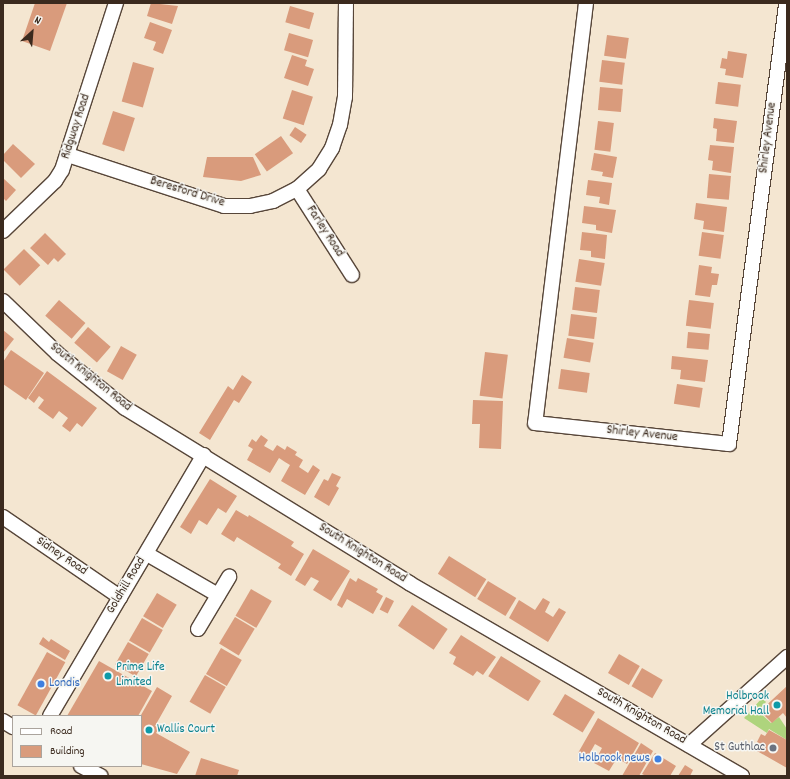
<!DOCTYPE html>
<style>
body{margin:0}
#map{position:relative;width:790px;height:779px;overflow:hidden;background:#f4e6d1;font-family:Dekko,sans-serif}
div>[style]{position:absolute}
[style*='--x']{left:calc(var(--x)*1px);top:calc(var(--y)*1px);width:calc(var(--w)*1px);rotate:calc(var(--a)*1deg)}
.green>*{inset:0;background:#aed47d}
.building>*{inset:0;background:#d99b7c;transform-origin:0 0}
.roads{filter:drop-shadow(1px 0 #574639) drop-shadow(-1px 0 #574639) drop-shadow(0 1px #574639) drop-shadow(0 -1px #574639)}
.street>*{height:14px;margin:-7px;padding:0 7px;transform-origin:7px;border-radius:7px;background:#fff}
.dots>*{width:11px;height:11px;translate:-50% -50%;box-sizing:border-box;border:2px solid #f6f6f2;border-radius:50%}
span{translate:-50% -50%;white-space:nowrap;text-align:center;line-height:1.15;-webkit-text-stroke:3px #f6f6f2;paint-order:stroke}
.street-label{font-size:13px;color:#3b2a1e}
.culture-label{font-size:13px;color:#0d838f}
.left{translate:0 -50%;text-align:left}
.right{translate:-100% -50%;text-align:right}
.shop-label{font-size:13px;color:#366cbe}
.worship-label{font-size:13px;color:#5b616d}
.frame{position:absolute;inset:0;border:4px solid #3b2a1e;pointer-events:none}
.legend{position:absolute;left:12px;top:715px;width:130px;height:52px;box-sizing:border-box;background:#f6f6f2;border:1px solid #aba49d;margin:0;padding:5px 7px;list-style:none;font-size:12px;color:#3b2a1e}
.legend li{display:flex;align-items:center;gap:8px;height:20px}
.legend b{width:20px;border:1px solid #aba49d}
.north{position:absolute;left:12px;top:12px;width:40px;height:40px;-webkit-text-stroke:3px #f6f6f2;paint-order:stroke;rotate:26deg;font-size:11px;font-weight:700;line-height:16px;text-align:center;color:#3b2a1e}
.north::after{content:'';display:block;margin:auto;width:14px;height:18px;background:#3b2a1e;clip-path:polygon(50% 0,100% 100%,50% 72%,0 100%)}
</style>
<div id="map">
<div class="green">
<div style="clip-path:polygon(762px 698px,766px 702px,758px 711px,771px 723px,779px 717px,787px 729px,787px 740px,769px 729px,767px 733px,744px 718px)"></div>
</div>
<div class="building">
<div style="clip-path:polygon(35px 3px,67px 3px,50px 51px,22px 41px)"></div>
<div style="clip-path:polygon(151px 3px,178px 6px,172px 24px,147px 16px)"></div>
<div style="left:290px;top:6px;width:25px;height:17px;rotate:16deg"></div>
<div style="clip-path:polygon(150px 22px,172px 30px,163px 54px,153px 50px,156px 42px,144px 38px)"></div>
<div style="left:289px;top:33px;width:25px;height:18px;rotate:16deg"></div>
<div style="left:607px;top:35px;width:22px;height:21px;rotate:8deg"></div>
<div style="clip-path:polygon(728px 51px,747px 54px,743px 78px,725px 75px,726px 69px,720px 68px,722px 58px,727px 59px)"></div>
<div style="clip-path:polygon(292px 55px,307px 60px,305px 66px,314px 69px,308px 86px,284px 78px)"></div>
<div style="left:602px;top:60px;width:23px;height:22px;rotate:7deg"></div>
<div style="left:133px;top:62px;width:22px;height:41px;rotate:16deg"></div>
<div style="left:718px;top:82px;width:23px;height:22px;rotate:7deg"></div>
<div style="left:600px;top:87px;width:23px;height:23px;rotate:5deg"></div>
<div style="left:292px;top:90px;width:22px;height:30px;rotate:18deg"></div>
<div style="left:113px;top:111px;width:23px;height:35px;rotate:18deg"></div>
<div style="clip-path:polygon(714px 118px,737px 121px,734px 143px,716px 141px,717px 129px,713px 128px)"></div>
<div style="left:598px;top:121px;width:16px;height:29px;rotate:7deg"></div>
<div style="left:295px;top:127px;width:14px;height:10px;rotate:34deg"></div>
<div style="left:281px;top:136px;width:21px;height:32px;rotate:55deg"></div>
<div style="clip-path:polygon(13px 144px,35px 164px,21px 178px,3px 160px,3px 155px)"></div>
<div style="clip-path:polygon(710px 145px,734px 147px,731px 173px,712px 170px,713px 161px,708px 160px)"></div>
<div style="clip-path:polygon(594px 153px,617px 157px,613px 178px,602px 176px,603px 172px,591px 170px)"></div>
<div style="clip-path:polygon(207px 157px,253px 157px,261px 175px,241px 181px,203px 177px)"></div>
<div style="left:709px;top:174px;width:22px;height:24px;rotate:5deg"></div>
<div style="clip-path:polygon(3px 178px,16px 190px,6px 201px,3px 198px)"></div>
<div style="clip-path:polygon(588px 180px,612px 183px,609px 205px,599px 203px,600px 197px,586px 195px)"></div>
<div style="clip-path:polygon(696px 203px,727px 207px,724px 232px,703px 229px,704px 221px,694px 219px)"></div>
<div style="clip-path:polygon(584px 206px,616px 210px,612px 233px,596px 230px,596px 225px,582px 223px)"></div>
<div style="clip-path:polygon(582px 232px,607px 235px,605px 259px,591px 257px,591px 251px,580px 250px)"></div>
<div style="left:702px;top:232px;width:22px;height:24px;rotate:8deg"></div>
<div style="clip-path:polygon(45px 233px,66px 254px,58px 262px,54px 258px,48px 265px,30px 248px)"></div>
<div style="left:24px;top:249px;width:23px;height:29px;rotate:45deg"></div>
<div style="left:579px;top:259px;width:26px;height:23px;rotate:9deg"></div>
<div style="clip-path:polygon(699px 265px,712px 267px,711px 273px,719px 274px,717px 285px,712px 285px,710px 297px,695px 295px)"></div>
<div style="left:575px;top:287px;width:25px;height:23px;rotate:7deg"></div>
<div style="left:59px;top:300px;width:35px;height:21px;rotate:41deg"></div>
<div style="left:689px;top:300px;width:25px;height:26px;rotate:7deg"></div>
<div style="left:571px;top:314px;width:26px;height:22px;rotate:7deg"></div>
<div style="left:88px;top:327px;width:30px;height:21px;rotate:41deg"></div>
<div style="clip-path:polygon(3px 330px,14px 339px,3px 353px)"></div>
<div style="left:688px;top:332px;width:22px;height:16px;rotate:5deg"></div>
<div style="left:567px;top:338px;width:27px;height:20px;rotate:10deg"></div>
<div style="left:121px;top:346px;width:18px;height:29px;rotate:29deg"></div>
<div style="clip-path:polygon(11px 350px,44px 373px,26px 400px,3px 384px,3px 362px)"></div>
<div style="left:485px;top:352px;width:23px;height:44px;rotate:7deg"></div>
<div style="clip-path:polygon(672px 356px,708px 360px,705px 382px,680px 379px,681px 370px,671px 369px)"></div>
<div style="left:561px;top:369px;width:29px;height:20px;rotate:8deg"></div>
<div style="clip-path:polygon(47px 371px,97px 408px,82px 427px,77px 423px,70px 432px,62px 426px,68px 418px,59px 411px,53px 419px,38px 408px,44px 400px,39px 396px,34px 403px,28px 398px)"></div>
<div style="clip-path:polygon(242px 375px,252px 382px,239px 403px,234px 400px,210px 440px,199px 433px,228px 386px,233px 390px)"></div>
<div style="left:677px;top:384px;width:26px;height:20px;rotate:9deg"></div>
<div style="clip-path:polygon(473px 400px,503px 401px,501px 449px,479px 448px,480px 424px,472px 424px)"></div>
<div style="clip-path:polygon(261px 435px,268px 440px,264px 446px,273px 451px,277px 445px,285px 450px,287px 446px,297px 452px,295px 455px,303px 460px,299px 467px,308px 473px,313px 465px,320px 470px,305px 495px,281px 481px,290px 465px,285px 462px,279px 458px,270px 473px,247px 460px,253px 449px,248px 446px,252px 439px,256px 442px)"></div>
<div style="clip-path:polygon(332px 473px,341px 477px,336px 486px,339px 488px,329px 506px,314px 497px,324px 479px,328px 481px)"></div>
<div style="clip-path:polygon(210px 479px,237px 496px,226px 513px,218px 508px,207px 525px,199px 520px,191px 534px,180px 527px)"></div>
<div style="clip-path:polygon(236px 510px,248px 517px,249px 515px,294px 542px,291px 546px,304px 554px,291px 576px,278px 568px,281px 564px,237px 537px,234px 542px,221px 534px)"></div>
<div style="clip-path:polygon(313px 549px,350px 571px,331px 601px,313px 590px,319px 581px,311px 577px,305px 586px,295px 580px)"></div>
<div style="left:449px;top:556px;width:44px;height:21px;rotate:32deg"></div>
<div style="clip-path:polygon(350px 578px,356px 582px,358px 578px,378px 589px,376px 592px,383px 596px,373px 614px,347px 599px,342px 608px,337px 605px)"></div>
<div style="left:488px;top:581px;width:33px;height:21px;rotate:31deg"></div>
<div style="left:251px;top:589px;width:24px;height:31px;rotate:30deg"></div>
<div style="left:157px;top:593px;width:23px;height:27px;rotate:31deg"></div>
<div style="left:386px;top:597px;width:9px;height:14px;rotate:27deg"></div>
<div style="clip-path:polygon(543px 598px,550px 602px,545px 612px,553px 617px,559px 608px,566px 612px,548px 642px,509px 618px,519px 600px,535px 610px)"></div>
<div style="left:412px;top:605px;width:43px;height:25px;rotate:34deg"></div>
<div style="left:235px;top:617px;width:23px;height:31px;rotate:31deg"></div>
<div style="left:142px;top:618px;width:24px;height:26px;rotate:30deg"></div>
<div style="clip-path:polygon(461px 635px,496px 657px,483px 675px,477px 671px,473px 676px,453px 664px,456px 657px,449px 653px)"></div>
<div style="clip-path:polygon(43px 637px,49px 642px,51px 639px,70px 651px,65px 660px,39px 644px)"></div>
<div style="left:128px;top:642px;width:24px;height:26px;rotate:30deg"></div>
<div style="left:221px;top:648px;width:24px;height:30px;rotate:30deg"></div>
<div style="left:47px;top:652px;width:21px;height:61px;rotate:29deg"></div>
<div style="left:619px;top:654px;width:24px;height:22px;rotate:30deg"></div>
<div style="left:501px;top:656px;width:47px;height:24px;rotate:32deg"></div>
<div style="clip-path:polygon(99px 661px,152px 691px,138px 716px,67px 716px)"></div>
<div style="left:642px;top:668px;width:24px;height:21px;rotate:30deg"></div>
<div style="left:205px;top:675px;width:24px;height:31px;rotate:30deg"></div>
<div style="clip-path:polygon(787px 686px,787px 718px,783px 713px,772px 723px,760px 711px)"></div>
<div style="clip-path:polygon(157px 687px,172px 696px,155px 726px,159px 728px,156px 733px,190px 752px,177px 774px,141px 764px,141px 715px)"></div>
<div style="left:565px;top:694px;width:35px;height:24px;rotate:31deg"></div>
<div style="clip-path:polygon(598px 718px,639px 743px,627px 764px,617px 758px,609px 771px,594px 763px,602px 748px,595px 744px,587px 758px,578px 753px)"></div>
<div style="clip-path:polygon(769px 730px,787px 740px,787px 768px,757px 751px,761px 744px,757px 742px,761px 734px,765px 736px)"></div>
<div style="clip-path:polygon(641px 743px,653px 751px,639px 776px,622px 776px)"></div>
<div style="clip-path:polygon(655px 753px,676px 766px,670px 776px,646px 776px,642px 774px)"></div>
<div style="clip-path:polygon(201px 758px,239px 770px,237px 776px,195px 776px)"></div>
<div style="clip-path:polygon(685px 765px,693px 770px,690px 776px,678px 776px)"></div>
</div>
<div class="roads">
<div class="street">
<div style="--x:586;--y:3;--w:423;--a:96.9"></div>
<div style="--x:535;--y:423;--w:195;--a:6.2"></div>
<div style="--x:729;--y:444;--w:445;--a:-82.6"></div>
<div style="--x:68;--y:155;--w:164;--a:18.1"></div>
<div style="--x:224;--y:206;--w:26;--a:0"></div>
<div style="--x:250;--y:206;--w:24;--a:-12"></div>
<div style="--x:273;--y:201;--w:27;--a:-27"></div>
<div style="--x:297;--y:189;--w:30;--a:-42"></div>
<div style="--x:319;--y:169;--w:25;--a:-58"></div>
<div style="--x:332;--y:148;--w:24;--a:-71"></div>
<div style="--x:340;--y:125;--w:28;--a:-80"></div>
<div style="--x:345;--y:97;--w:94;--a:-89.4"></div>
<div style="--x:297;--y:189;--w:102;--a:57.4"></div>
<div style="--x:3;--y:231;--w:72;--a:-43.9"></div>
<div style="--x:55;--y:181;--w:13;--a:-58"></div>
<div style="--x:62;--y:170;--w:176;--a:-72.1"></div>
<div style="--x:3;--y:301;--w:76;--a:43.9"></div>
<div style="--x:58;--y:354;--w:86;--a:38.9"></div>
<div style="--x:125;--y:408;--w:334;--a:31.6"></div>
<div style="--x:409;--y:583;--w:385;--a:30.1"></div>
<div style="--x:3;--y:517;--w:142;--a:34.4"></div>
<div style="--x:147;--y:554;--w:82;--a:30"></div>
<div style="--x:198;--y:629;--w:61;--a:-59.2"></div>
<div style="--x:50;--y:716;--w:303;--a:-59.5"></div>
<div style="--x:3;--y:721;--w:12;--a:31"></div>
<div style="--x:689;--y:745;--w:132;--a:-41.9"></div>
<div style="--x:81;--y:766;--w:22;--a:27"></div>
</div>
</div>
<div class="dots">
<div style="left:108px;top:676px;background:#0f9aa8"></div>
<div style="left:41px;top:684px;background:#3f7fe0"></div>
<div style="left:777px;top:705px;background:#0f9aa8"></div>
<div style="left:149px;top:730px;background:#0f9aa8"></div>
<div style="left:773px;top:748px;background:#6b7280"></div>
<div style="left:658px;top:759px;background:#3f7fe0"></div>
</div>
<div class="street-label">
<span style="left:77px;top:127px;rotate:-72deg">Ridgway Road</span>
<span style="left:769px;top:138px;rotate:-83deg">Shirley Avenue</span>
<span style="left:187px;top:193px;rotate:17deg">Beresford Drive</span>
<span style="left:324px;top:232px;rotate:57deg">Farley Road</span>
<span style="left:90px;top:378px;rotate:39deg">South Knighton Road</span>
<span style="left:642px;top:435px;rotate:6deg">Shirley Avenue</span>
<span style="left:362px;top:554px;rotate:32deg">South Knighton Road</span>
<span style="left:61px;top:557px;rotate:34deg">Sidney Road</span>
<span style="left:127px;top:586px;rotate:-59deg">Goldhill Road</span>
<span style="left:641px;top:717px;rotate:30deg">South Knighton Road</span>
</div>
<div class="culture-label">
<span class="left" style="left:116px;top:676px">Prime Life<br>Limited</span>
<span class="right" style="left:769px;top:705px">Holbrook<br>Memorial Hall</span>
<span class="left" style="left:157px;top:730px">Wallis Court</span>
</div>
<div class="shop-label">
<span class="left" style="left:49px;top:684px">Londis</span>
<span class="right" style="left:650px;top:759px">Holbrook news</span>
</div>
<div class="worship-label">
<span class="right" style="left:765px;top:748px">St Guthlac</span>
</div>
<div class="frame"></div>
<ul class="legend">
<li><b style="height:5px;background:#fff"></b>Road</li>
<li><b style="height:11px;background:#d99b7c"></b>Building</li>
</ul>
<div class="north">N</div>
</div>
